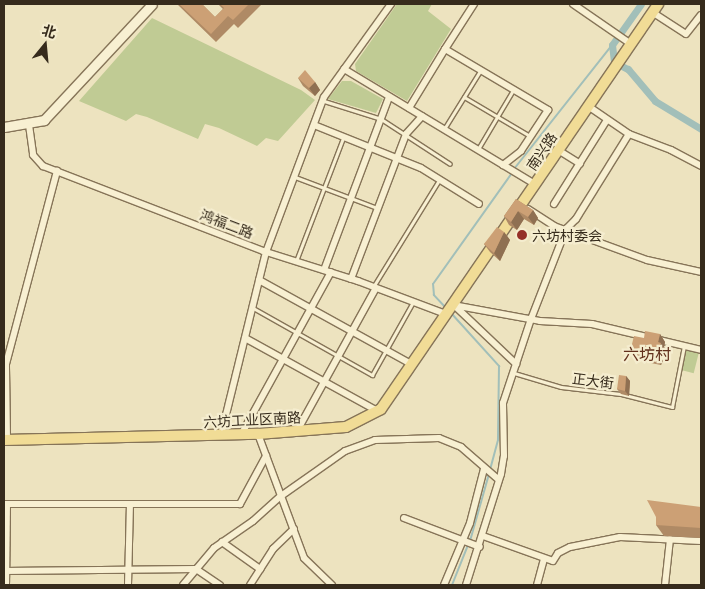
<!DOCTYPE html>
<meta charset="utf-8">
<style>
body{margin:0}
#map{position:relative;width:705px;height:589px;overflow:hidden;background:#ede3bf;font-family:Georgia,"Noto Sans SC",serif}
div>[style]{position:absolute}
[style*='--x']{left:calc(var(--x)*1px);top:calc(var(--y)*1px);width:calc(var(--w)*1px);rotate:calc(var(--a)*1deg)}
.green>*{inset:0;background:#c0cb94;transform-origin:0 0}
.stream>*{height:2px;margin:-1px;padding:0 1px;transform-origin:1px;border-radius:1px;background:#a2bfb9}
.canal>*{height:7px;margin:-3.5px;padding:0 3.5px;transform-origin:3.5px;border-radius:3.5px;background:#a2bfb9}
.roads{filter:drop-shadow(1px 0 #867458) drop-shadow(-1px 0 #867458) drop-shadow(0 1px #867458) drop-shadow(0 -1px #867458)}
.lane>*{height:3px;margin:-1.5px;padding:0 1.5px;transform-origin:1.5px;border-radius:1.5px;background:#f8f0d2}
.street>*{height:6px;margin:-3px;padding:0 3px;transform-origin:3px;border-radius:3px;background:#f8f0d2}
.secondary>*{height:9px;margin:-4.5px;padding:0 4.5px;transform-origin:4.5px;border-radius:4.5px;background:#f8f0d2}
.primary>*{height:10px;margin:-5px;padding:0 5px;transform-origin:5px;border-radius:5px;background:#f1dc96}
.wall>*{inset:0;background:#af8a65}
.shaded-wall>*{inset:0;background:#8f7052}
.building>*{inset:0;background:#cca075}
.dots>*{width:14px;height:14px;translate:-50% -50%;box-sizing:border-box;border:2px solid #f5edcf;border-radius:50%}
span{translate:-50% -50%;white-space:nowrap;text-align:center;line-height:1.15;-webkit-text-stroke:4.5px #f5edcf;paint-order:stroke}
.street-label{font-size:14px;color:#362b1c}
.poi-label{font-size:14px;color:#362b1c}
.left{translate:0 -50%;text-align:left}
.quarter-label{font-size:16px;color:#62301c}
.frame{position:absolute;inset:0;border:5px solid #362b1c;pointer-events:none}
.north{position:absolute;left:20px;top:20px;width:50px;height:50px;-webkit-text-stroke:4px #f5edcf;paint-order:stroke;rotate:17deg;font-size:14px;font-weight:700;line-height:20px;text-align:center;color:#362b1c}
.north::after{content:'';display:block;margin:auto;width:18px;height:22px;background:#362b1c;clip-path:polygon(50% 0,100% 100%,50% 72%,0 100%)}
</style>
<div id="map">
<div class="green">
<div style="clip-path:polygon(397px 4px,432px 4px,428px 11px,451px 29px,407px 101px,356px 71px,355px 64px)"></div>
<div style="clip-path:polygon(152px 18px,301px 90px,315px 100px,278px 141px,266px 138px,257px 146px,219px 128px,205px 124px,198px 139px,147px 117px,136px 114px,126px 121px,79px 101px)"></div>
<div style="clip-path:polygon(342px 81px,351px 81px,383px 99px,376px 113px,328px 99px)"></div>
<div style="left:684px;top:346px;width:16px;height:24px;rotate:14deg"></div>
</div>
<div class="stream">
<div style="--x:514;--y:169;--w:158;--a:-51.7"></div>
<div style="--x:446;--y:308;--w:18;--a:-133"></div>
<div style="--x:434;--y:295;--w:11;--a:-95"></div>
<div style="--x:433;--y:284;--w:136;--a:-54.6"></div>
<div style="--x:451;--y:313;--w:72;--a:47.8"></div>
<div style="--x:499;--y:366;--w:74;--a:90.8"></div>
<div style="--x:498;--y:440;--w:30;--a:105"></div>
<div style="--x:470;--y:541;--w:70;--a:-74.2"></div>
<div style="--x:452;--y:585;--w:43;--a:-68.2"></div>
</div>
<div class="canal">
<div style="--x:641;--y:4;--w:50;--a:125.3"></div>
<div style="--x:612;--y:45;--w:17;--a:83"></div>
<div style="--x:614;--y:62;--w:16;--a:27"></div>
<div style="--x:628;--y:69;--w:42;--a:49.8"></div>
<div style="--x:655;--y:101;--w:54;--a:31.3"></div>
</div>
<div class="roads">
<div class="lane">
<div style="--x:464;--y:97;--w:77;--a:30.6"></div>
<div style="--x:324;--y:101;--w:60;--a:17.5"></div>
<div style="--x:381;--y:119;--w:82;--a:33.1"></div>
<div style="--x:444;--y:129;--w:68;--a:-58.2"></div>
<div style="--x:478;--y:149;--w:69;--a:-59.3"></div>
<div style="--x:295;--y:177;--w:88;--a:20.7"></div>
<div style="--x:296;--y:261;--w:132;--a:-69.1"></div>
<div style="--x:373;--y:287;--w:126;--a:-58.3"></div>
<div style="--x:253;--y:308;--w:137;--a:29.4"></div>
<div style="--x:372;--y:375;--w:84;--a:-60.7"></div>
<div style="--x:514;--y:373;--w:49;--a:16.6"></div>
<div style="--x:561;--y:387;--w:60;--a:6.7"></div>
<div style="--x:621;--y:394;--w:53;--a:14.3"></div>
<div style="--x:672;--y:407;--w:62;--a:-78.9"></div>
</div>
<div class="street">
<div style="--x:573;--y:4;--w:70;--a:34.6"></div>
<div style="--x:652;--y:12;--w:40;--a:32.9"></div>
<div style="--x:686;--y:34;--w:24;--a:-52"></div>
<div style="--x:445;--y:49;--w:54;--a:-57.2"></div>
<div style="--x:344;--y:69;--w:223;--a:31.1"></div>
<div style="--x:588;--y:106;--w:50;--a:34.3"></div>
<div style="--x:629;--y:134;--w:45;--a:20.9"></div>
<div style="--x:671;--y:150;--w:34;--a:28"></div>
<div style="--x:409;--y:108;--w:69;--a:-58.6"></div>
<div style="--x:445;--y:49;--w:120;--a:30.6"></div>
<div style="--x:548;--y:110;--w:49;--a:123.4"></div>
<div style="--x:521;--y:151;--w:23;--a:142"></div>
<div style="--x:29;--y:125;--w:30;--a:82"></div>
<div style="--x:33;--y:155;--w:15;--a:48"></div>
<div style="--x:43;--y:166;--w:236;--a:21.1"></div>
<div style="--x:263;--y:251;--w:100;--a:17.5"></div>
<div style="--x:358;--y:281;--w:94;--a:20.6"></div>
<div style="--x:314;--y:125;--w:115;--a:21.9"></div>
<div style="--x:421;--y:168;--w:68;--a:31.8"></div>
<div style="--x:558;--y:150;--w:26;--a:32"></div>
<div style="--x:554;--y:204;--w:99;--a:-57.8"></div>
<div style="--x:528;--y:209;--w:31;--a:33"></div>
<div style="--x:554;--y:226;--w:99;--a:20.1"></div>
<div style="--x:647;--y:260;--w:55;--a:12.5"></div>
<div style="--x:324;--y:270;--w:185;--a:-69.4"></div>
<div style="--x:351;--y:279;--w:155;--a:-69.2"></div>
<div style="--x:406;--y:134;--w:24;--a:-48"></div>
<div style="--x:259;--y:280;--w:174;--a:28.9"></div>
<div style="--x:453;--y:305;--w:88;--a:10.4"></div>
<div style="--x:540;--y:321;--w:52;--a:3.3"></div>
<div style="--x:592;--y:324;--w:112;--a:13.4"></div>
<div style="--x:456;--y:307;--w:83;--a:43.5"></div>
<div style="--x:245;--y:338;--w:151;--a:28.9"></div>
<div style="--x:297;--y:431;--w:163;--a:-61.1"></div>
<div style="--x:258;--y:434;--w:132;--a:69.6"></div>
<div style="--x:304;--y:558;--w:39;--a:44"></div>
<div style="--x:221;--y:435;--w:188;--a:-76.2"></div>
<div style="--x:266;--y:252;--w:165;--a:-69.5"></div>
<div style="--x:324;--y:97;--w:115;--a:-54.2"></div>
<div style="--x:241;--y:435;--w:186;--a:-61.1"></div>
<div style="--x:7;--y:439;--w:75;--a:-90.8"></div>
<div style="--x:6;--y:364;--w:200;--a:-75.2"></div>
<div style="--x:4;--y:504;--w:236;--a:0"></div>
<div style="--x:240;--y:504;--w:55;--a:-61.6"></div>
<div style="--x:404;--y:518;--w:81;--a:20.9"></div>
<div style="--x:483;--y:536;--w:74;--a:19.7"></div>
<div style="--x:553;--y:561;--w:9;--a:-58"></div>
<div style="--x:558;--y:553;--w:13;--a:-27"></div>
<div style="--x:570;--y:547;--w:51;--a:-11.3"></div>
<div style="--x:620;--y:537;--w:81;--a:2.8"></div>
<div style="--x:222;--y:542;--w:47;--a:35.4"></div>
<div style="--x:4;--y:571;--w:192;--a:-0.6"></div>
<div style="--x:196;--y:569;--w:29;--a:34"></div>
<div style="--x:6;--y:585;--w:81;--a:-89.3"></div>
<div style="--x:128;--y:585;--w:81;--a:-88.6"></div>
<div style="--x:183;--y:585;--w:48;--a:-50"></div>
<div style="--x:214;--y:548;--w:47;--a:-34.7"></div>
<div style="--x:253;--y:521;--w:38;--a:-42"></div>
<div style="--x:281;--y:496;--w:78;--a:-35.1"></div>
<div style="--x:345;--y:451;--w:32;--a:-20"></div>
<div style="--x:375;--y:440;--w:64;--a:-1.8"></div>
<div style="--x:439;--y:438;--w:24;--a:22"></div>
<div style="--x:461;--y:447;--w:50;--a:41"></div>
<div style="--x:250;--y:585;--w:43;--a:-57.4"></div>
<div style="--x:273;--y:549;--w:29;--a:-44"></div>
<div style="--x:444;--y:585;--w:67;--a:-67.2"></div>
<div style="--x:470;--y:523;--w:56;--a:-75.5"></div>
<div style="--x:466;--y:585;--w:116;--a:-72.5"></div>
<div style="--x:501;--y:474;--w:18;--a:-81"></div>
<div style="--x:504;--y:456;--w:53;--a:-91.1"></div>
<div style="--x:503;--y:403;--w:89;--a:-71.6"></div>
<div style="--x:531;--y:319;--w:97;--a:-68.7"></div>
<div style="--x:566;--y:229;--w:14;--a:-45"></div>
<div style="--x:576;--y:219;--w:100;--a:-58.1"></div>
<div style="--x:537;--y:585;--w:27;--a:-75"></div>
<div style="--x:665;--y:585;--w:46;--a:-83.8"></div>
</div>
<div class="secondary">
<div style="--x:4;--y:127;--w:41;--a:-9.9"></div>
<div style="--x:44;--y:120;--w:158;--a:-47"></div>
</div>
<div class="primary">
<div style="--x:4;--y:440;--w:254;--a:-1.4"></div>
<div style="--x:258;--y:434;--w:88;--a:-4.5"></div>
<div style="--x:346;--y:427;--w:39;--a:-27"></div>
<div style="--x:381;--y:409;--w:491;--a:-55.6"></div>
</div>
</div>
<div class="wall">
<div style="clip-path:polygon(177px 4px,202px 4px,215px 17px,223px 9px,218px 4px,262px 4px,238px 28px,234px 24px,216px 42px)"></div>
<div style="clip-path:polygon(298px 78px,315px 82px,320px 90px,315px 96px,303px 86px)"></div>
<div style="clip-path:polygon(516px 199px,533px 210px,538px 218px,534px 225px,524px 219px,517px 230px,509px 225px,504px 216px)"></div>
<div style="clip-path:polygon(504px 232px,510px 240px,500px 261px,490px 252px,484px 244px)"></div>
<div style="clip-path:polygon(660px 334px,665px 342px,664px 347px,667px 351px,661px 365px,636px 360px,630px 352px,644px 338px)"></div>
<div style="clip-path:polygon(626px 376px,630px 381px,629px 396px,621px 394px,617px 389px)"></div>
<div style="clip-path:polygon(701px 507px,701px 538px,664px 536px,656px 525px)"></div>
</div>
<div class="shaded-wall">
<div style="clip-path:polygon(315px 82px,320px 90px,315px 96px,309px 88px)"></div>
<div style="clip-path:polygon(533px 210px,538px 218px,534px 225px,528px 217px)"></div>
<div style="clip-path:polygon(518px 211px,524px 219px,517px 230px,511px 222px)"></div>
<div style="clip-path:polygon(504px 232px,510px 240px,500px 261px,494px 253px)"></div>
<div style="clip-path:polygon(660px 334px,665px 342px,664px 347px,667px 351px,661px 365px,655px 357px)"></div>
<div style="clip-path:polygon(626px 376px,630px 381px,629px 396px,625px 391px)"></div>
</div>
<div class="building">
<div style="clip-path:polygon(179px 4px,202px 4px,215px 17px,224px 8px,220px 4px,249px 4px,233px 20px,228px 16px,211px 34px)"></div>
<div style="clip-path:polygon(305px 70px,315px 82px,309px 88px,298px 78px)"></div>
<div style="clip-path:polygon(516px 199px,533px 210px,528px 217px,518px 211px,511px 222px,504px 216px)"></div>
<div style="clip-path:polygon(497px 227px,504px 232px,494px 253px,484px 244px)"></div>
<div style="clip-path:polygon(645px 331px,660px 334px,658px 342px,661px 343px,655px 357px,630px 352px,634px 336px,644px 338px)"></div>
<div style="clip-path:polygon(619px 375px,626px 376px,625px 391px,617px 389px)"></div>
<div style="clip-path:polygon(647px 500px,701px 507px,701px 528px,656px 525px,656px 517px)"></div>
</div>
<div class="dots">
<div style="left:522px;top:235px;background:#953028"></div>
</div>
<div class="street-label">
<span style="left:541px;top:151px;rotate:-56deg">南兴路</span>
<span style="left:227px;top:223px;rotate:21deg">鸿福二路</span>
<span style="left:593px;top:380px;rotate:7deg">正大街</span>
<span style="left:252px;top:419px;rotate:-3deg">六坊工业区南路</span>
</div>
<div class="poi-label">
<span class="left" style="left:532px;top:235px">六坊村委会</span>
</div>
<div class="quarter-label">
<span style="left:647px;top:353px">六坊村</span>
</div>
<div class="frame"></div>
<div class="north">北</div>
</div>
